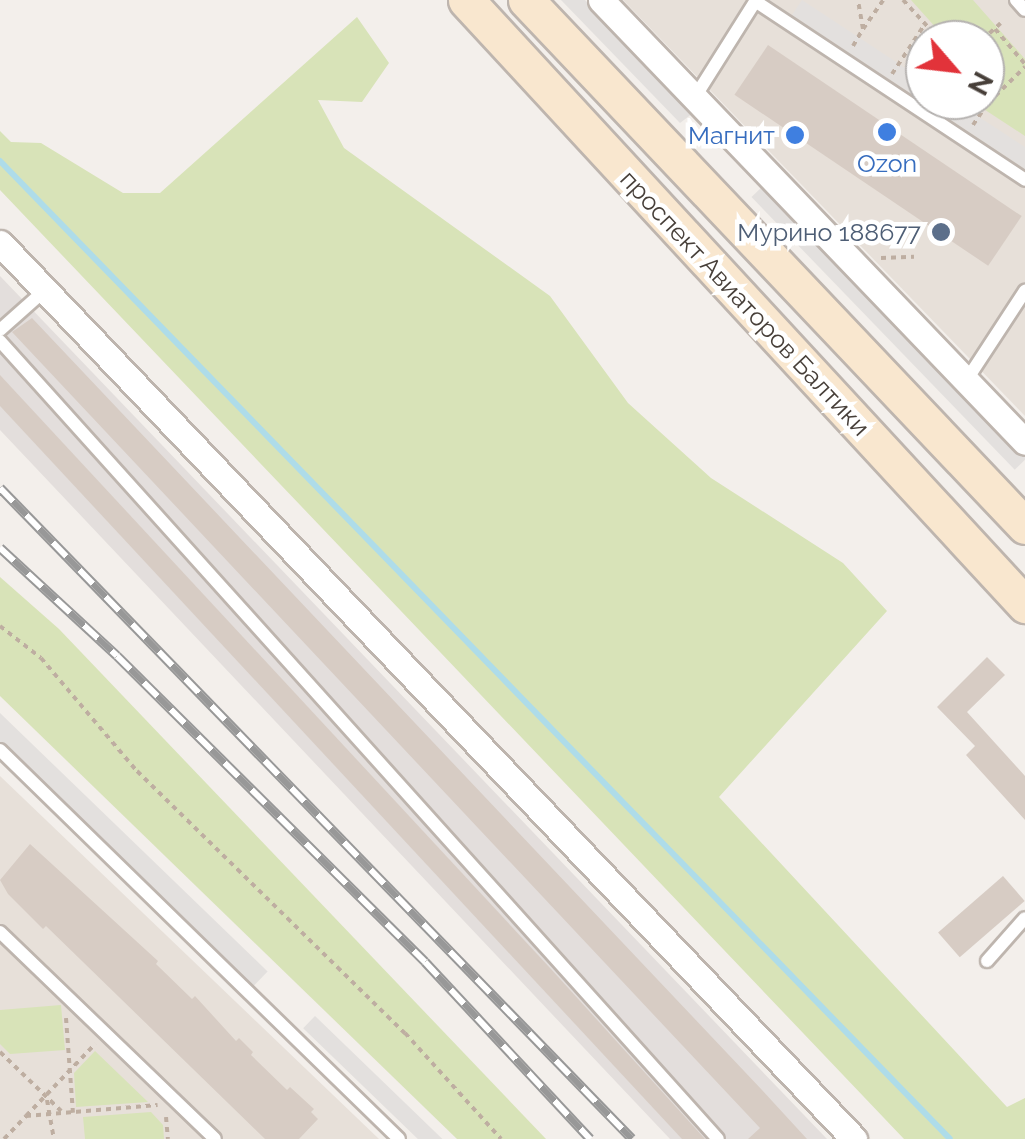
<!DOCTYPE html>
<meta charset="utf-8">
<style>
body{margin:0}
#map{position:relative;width:1025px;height:1139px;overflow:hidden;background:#f3efeb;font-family:Raleway,sans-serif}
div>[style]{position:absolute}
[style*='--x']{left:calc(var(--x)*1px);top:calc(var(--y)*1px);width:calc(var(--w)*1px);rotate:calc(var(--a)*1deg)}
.residential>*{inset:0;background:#e7e0d9}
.industrial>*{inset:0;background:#e3dedc}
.green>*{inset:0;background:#d8e3b8}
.parking>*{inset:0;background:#e3e0de;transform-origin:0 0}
.stream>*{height:6px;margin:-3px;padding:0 3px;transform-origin:3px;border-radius:3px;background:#aedce9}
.building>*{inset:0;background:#d7ccc4;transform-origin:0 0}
.path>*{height:4px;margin-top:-2px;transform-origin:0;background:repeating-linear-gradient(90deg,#beaea1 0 5px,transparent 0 10px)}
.roads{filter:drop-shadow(2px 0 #beb5ae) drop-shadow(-2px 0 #beb5ae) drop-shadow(0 2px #beb5ae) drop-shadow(0 -2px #beb5ae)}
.lane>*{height:12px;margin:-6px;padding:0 6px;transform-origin:6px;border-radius:6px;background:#fff}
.street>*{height:25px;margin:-12.5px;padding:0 12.5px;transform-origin:12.5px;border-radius:12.5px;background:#fff}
.secondary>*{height:35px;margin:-17.5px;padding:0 17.5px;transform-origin:17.5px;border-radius:17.5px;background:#f9e7cf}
.rail>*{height:10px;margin-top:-5px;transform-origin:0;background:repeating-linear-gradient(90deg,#fff 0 19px,#989898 0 38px);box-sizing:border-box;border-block:2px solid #989898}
.dots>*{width:28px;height:28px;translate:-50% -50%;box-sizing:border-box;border:5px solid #fff;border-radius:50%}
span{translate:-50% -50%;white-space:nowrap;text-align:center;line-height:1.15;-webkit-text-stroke:9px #fff;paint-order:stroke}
.shop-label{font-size:25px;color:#366cbe}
.right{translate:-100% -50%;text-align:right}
.service-label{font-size:25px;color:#4e5e75}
.street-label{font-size:25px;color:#473f39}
.north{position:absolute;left:905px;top:20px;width:100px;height:100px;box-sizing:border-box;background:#fff;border:2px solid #b5b2b0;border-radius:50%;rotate:118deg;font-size:28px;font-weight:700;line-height:40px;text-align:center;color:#473f39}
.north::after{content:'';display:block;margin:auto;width:35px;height:45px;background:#e2333a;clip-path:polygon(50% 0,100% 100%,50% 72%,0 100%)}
</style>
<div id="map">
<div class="residential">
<div style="clip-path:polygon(evenodd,623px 0,1025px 0,1025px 416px,623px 0,925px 40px,985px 40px,985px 100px,925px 100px,925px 40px)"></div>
<div style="clip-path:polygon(0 776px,379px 1139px,0 1139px)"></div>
</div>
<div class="industrial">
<div style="clip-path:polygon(0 276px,827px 1139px,670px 1139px,0 430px)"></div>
</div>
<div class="green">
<div style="clip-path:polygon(911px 0,973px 0,1025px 59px,1025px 136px,970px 100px,985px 100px,985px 40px,947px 40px)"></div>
<div style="clip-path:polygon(357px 17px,389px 63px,362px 102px,318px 100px,344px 148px,550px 296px,628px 403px,711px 478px,843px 563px,887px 611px,719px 797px,1007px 1107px,1025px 1098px,1025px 1139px,904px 1139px,0 190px,0 131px,11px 142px,41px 143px,123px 193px,160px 193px)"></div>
<div style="clip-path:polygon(0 577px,59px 629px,546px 1139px,457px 1139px,0 696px)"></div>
<div style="clip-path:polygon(61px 1005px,65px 1050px,10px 1054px,0 1044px,0 1010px)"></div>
<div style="clip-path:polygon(95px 1051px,148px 1102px,76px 1107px,74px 1073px)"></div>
<div style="clip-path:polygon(151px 1112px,163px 1125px,164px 1139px,85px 1139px,83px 1117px)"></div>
</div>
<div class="parking">
<div style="clip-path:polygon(561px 0,585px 0,693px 113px,680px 123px)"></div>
<div style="clip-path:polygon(802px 0,925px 81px,925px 100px,953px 100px,1025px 147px,1025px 169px,792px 15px)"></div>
<div style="left:763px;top:186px;width:379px;height:16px;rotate:46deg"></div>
<div style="left:0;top:713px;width:372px;height:24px;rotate:44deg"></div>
<div style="left:315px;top:1016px;width:178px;height:17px;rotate:44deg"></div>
</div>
<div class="stream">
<div style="--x:0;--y:161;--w:1363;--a:45.83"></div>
</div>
<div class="building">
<div style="left:768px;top:45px;width:306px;height:60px;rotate:34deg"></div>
<div style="clip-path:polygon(32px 318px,762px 1090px,807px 1139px,748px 1139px,760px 1128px,12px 332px)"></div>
<div style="clip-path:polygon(0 375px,551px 969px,705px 1139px,682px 1139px,0 406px)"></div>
<div style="clip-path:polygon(987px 657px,1005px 675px,967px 712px,1025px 776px,1025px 820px,966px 755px,975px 746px,937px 707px)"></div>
<div style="clip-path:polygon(30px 844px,158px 961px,156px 964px,192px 999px,195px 996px,236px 1041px,239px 1038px,253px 1052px,251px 1055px,287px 1090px,290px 1087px,314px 1109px,311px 1112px,318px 1119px,299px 1139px,265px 1139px,46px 926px,43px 929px,8px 894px,0 880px)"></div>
<div style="left:1003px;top:876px;width:33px;height:86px;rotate:49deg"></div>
</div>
<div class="path">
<div style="--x:903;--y:0;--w:54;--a:47.2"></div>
<div style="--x:863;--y:29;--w:35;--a:-55"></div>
<div style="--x:995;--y:29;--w:46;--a:49.4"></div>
<div style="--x:982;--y:40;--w:25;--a:-42"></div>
<div style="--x:853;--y:46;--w:20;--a:-60"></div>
<div style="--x:863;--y:29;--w:29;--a:-100"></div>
<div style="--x:892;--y:74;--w:60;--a:-56.6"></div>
<div style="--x:973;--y:125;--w:27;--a:-56"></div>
<div style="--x:988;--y:103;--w:52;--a:-44.2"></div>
<div style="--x:881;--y:258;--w:33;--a:-2"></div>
<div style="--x:0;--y:626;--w:52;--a:38"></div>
<div style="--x:41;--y:658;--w:148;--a:49.7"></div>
<div style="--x:137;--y:771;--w:375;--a:44.4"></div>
<div style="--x:405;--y:1033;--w:143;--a:47.8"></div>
<div style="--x:66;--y:1018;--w:95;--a:85.8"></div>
<div style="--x:0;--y:1052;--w:85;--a:44"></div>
<div style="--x:47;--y:1100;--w:40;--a:80"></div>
<div style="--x:26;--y:1116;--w:100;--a:-46.2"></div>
<div style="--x:166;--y:1117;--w:22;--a:85"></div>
<div style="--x:4;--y:1139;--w:32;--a:-46"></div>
<div style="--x:26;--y:1116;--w:132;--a:-4.8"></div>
</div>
<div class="roads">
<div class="lane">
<div style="--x:1016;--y:0;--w:13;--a:48"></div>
<div style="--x:755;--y:1;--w:324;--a:33.5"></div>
<div style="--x:695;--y:97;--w:115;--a:-57.8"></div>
<div style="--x:0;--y:330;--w:60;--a:-41.6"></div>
<div style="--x:0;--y:341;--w:1073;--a:48.02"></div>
<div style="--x:966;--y:381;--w:108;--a:-56.8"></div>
<div style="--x:0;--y:750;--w:557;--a:44.27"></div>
<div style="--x:0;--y:932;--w:298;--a:43.9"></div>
<div style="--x:987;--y:961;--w:57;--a:-48.5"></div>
</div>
<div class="street">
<div style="--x:601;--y:0;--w:612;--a:46.19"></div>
<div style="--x:0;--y:243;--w:1238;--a:46.37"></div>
</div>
<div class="secondary">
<div style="--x:466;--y:0;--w:824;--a:47.26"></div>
<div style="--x:526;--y:0;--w:725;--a:46.51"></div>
</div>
</div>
<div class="rail">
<div style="--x:0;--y:488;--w:907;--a:45.85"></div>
<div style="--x:0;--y:548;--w:159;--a:42.7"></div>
<div style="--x:117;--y:656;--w:434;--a:44.8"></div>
<div style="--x:425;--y:962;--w:242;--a:47"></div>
</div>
<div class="dots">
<div style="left:887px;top:132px;background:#3f7fe0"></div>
<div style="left:795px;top:135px;background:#3f7fe0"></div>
<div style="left:941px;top:232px;background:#5c6f8a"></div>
</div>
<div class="shop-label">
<span class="right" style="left:775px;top:135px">Магнит</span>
<span style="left:887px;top:163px">Ozon</span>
</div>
<div class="service-label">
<span class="right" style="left:921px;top:232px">Мурино 188677</span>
</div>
<div class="street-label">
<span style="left:745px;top:303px;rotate:47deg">проспект Авиаторов Балтики</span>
</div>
<div class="north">N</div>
</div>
